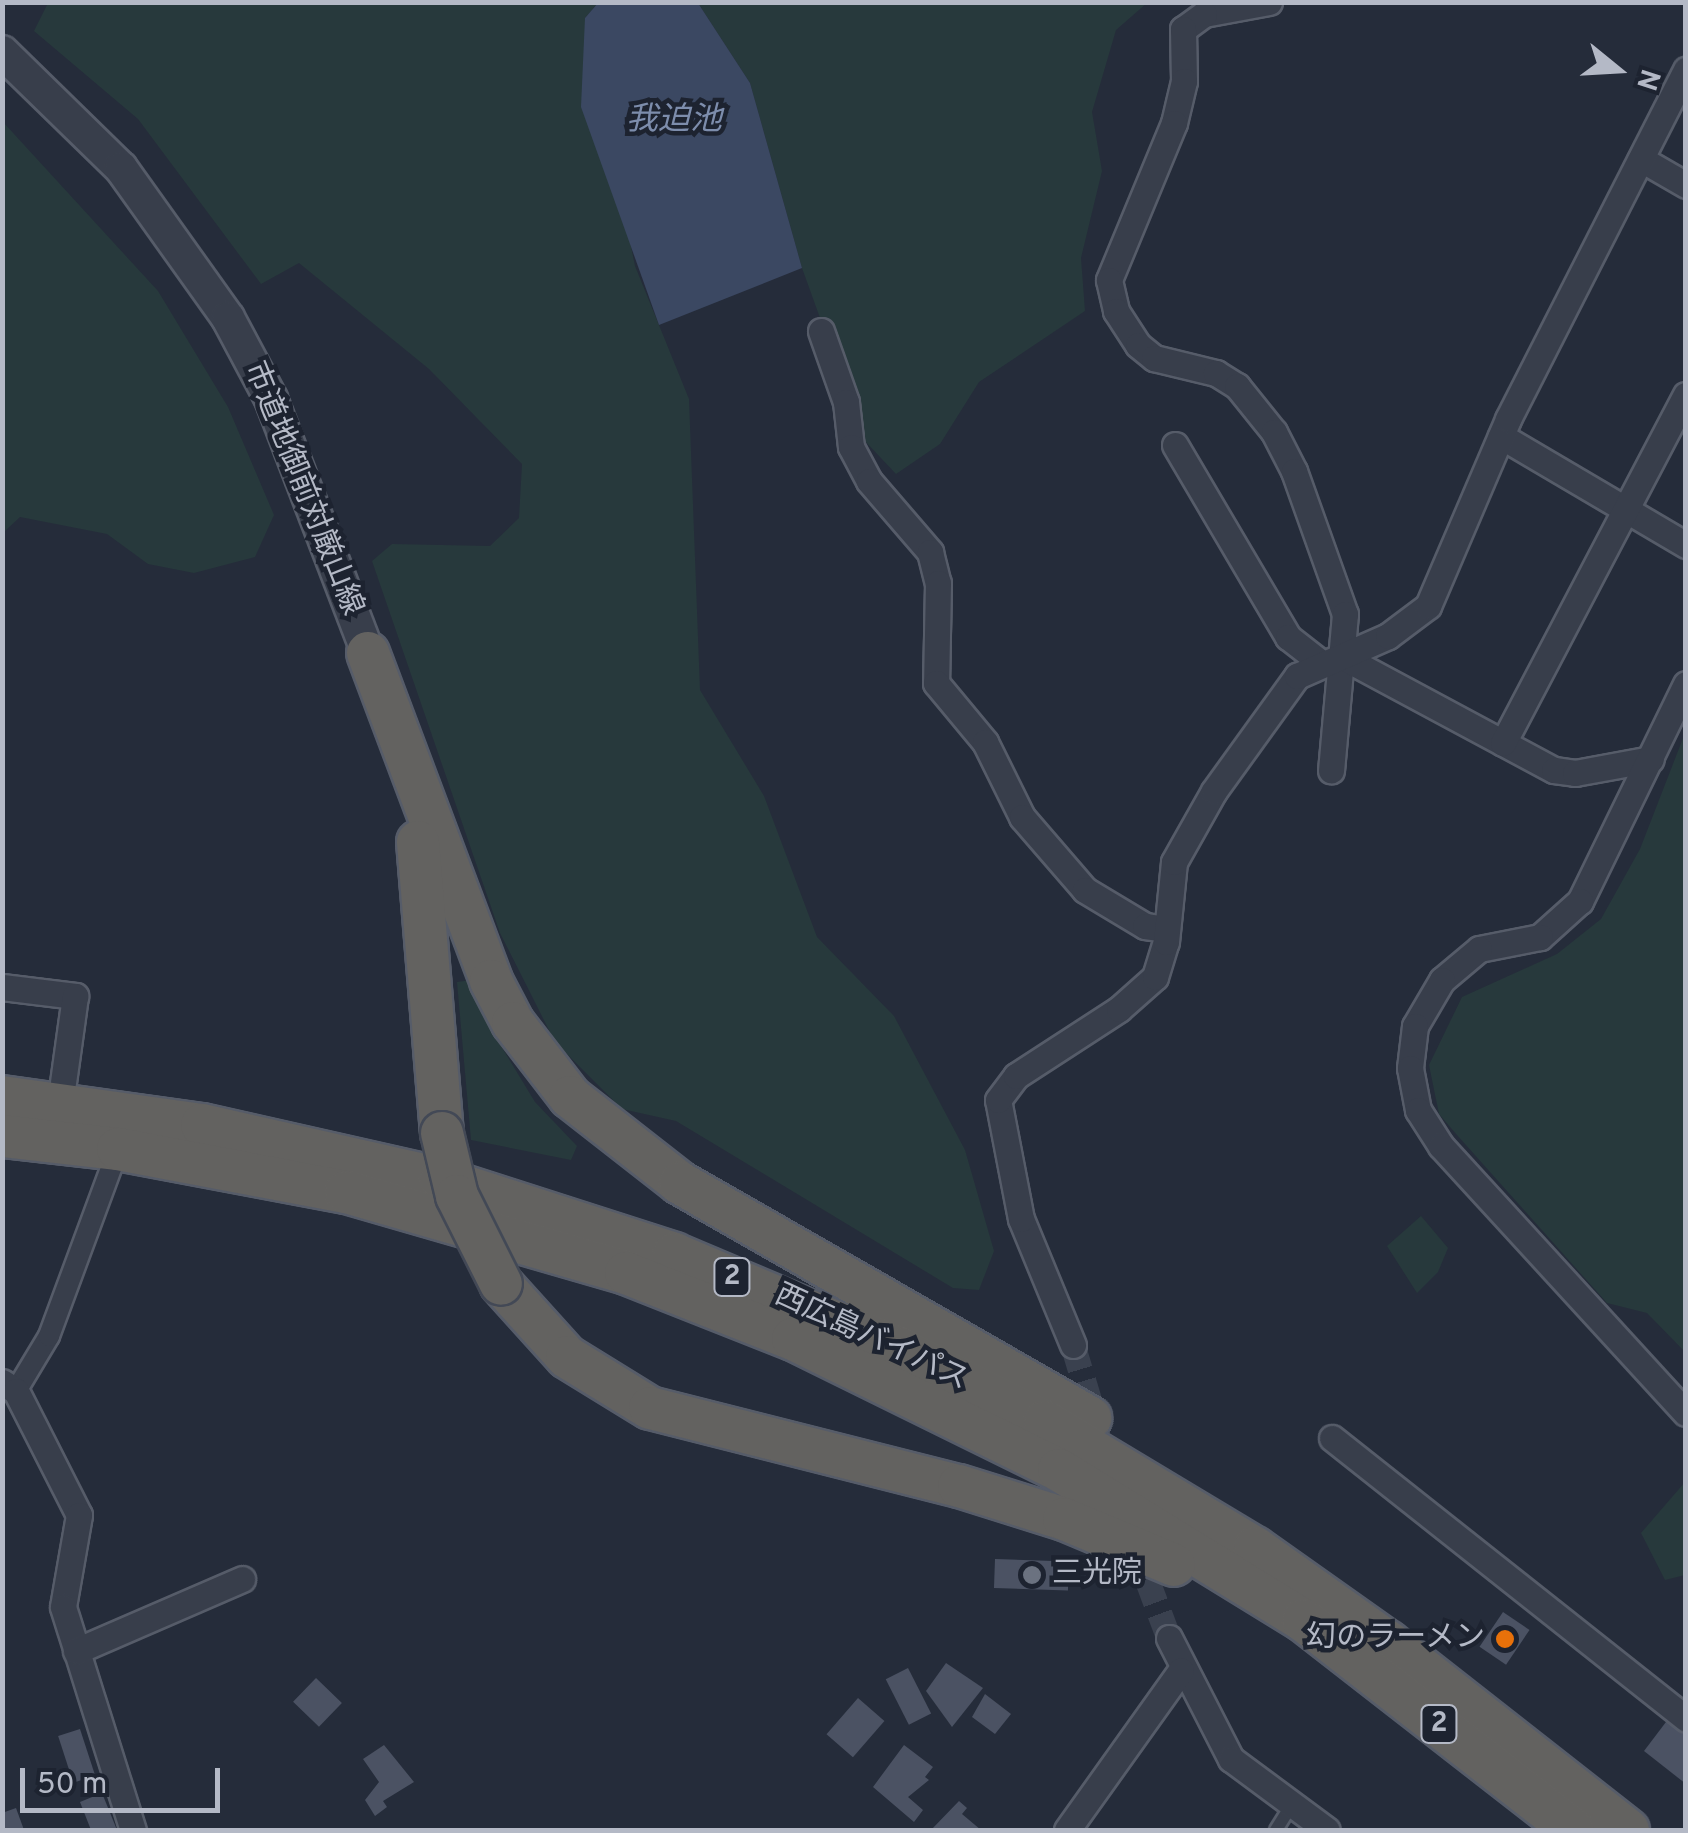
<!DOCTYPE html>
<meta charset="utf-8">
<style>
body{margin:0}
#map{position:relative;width:1688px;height:1833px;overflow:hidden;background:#252c3a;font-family:Overpass,"Noto Sans JP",sans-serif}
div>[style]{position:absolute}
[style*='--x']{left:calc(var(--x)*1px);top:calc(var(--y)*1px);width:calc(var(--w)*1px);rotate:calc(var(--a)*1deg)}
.green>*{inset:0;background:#27393c}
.water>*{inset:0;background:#3b4862}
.building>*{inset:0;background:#4b5263;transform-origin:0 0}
.minor-tunnel>*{height:25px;margin-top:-12.5px;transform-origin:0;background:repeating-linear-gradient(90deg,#3a414f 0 25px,transparent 0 37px)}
.roads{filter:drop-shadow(2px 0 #565c69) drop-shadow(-2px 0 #565c69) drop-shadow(0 2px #565c69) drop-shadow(0 -2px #565c69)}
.service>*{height:12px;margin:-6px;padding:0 6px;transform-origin:6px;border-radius:6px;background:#383e4b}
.pedestrian>*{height:20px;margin:-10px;padding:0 10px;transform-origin:10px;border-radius:10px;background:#383e4b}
.minor>*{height:25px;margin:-12.5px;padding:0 12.5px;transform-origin:12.5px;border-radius:12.5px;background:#383e4b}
.tertiary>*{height:32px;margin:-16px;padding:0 16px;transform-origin:16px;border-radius:16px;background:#383e4b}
.trunk>*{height:42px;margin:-21px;padding:0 21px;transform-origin:21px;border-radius:21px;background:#636260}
.bridges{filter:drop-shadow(2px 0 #434956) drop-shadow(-2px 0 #434956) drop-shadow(0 2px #434956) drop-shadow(0 -2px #434956)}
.trunk-bridge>*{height:42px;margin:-21px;padding:0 21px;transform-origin:21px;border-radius:21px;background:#636260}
.dots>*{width:28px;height:28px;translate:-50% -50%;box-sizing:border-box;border:5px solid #1d2330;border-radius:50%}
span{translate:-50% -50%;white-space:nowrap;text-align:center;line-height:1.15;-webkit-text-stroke:9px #1d2330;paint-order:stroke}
.shield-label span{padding:2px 8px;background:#1d2330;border:2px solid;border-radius:8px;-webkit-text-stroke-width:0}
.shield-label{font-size:28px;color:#b4b9c6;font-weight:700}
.street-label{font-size:30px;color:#b4b9c6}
.poi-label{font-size:30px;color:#b4b9c6}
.left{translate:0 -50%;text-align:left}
.right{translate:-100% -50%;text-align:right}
.water-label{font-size:32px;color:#7d8dac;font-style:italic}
.frame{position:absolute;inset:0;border:5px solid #b4b9c6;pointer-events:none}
.north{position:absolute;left:1568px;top:20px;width:100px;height:100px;-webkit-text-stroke:8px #1d2330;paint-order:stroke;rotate:108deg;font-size:28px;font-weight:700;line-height:40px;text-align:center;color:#b4b9c6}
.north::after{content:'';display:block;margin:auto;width:35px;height:45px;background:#b4b9c6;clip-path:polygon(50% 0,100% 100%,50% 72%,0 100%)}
.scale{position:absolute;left:20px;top:1768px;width:200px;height:45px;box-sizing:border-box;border:5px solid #b4b9c6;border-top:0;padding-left:12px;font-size:30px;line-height:35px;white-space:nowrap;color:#b4b9c6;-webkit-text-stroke:8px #1d2330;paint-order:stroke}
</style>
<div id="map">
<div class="green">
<div style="clip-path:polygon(48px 3px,598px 3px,585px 18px,635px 266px,689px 399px,700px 690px,764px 796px,817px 937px,894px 1016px,965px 1150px,994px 1251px,979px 1290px,953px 1288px,676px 1121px,622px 1109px,555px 1042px,500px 933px,372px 561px,392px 544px,490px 546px,519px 518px,522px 464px,429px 369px,299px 263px,261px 284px,138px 119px,34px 31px)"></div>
<div style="clip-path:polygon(698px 3px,1147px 3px,1116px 30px,1092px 112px,1102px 171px,1081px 258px,1085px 311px,979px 382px,940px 444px,896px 474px,864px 440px,802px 268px,750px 83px)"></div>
<div style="clip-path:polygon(3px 122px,158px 291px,228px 407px,274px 515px,255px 557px,194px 573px,148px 564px,107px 534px,20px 517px,3px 533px)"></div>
<div style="clip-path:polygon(1685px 733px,1685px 1352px,1647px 1313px,1607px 1303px,1457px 1135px,1439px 1114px,1429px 1065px,1462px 997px,1557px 954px,1601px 919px,1640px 849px)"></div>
<div style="clip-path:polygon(471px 980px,489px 1026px,535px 1102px,577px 1146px,571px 1160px,471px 1140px,457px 982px)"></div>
<div style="clip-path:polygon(1421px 1216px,1448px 1248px,1438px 1272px,1417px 1293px,1387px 1246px)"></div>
<div style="clip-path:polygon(1685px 1482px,1685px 1575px,1665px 1580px,1641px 1533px)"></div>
</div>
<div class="water">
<div style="clip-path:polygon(598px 3px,698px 3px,750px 83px,802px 268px,659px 325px,581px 107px,585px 18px)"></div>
</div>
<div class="building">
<div style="left:995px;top:1559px;width:74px;height:29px;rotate:2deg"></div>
<div style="left:1503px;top:1612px;width:32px;height:42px;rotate:34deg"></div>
<div style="clip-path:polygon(946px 1663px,983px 1688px,952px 1727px,926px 1691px)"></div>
<div style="left:908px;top:1668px;width:51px;height:25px;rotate:63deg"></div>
<div style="left:316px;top:1678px;width:36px;height:33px;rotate:44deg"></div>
<div style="clip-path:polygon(985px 1694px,1011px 1714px,995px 1734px,972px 1717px)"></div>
<div style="left:858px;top:1698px;width:35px;height:48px;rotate:41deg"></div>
<div style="clip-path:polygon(1669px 1718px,1686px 1731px,1686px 1784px,1644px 1751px)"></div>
<div style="left:80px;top:1729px;width:49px;height:23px;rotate:72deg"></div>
<div style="clip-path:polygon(384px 1745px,414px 1782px,383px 1801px,387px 1807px,375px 1816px,365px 1800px,379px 1782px,363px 1759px)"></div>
<div style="clip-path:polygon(904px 1745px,933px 1767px,925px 1777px,929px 1780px,908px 1797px,923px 1810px,914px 1822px,873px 1787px)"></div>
<div style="clip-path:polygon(102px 1793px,117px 1830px,91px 1830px,80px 1802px)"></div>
<div style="clip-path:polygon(959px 1801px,967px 1808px,962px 1814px,981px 1830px,931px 1830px)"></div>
<div style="clip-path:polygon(16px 1808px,24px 1830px,2px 1830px,2px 1813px)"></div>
</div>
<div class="minor-tunnel">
<div style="--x:1073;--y:1345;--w:84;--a:73.3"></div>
<div style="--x:1134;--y:1544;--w:100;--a:69.6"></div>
</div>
<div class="roads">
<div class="service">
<div style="--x:1276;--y:1830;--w:31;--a:-58"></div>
</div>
<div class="pedestrian">
<div style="--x:16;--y:1391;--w:64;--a:-59"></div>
<div style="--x:49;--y:1336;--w:199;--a:-69.7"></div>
</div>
<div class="minor">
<div style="--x:1269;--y:2;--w:66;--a:169.5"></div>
<div style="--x:1204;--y:14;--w:26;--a:144"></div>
<div style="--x:1183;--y:29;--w:52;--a:88.9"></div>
<div style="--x:1184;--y:81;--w:43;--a:103.4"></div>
<div style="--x:1174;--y:123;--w:170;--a:112.5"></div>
<div style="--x:1109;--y:280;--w:32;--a:77"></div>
<div style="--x:1116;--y:311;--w:40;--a:57.1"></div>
<div style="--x:1138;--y:345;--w:21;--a:39"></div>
<div style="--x:1154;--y:358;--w:64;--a:13.6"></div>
<div style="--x:1216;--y:373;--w:25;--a:32"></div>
<div style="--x:1237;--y:386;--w:59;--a:51.2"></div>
<div style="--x:1274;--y:432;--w:44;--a:62.9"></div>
<div style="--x:1294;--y:471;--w:152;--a:70.4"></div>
<div style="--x:1345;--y:614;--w:157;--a:95.1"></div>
<div style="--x:1641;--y:159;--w:52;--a:30"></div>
<div style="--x:821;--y:331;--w:75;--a:70.6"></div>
<div style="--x:846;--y:402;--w:45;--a:83.7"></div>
<div style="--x:851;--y:447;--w:38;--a:62"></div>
<div style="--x:869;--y:481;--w:94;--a:49.3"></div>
<div style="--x:930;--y:552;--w:32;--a:76"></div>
<div style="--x:938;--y:583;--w:100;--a:91.1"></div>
<div style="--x:936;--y:683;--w:77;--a:50.3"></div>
<div style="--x:985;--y:742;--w:84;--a:63.7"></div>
<div style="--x:1022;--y:817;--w:96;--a:49.2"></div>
<div style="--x:1085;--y:890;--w:70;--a:31"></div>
<div style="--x:1145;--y:926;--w:22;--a:8"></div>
<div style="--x:1501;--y:436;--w:215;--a:30.5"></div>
<div style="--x:1175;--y:445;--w:223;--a:59.5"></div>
<div style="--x:1288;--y:637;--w:39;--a:38"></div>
<div style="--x:1343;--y:657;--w:239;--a:28.2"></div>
<div style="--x:1554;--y:770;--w:21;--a:8"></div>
<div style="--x:1575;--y:773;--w:77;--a:-10.4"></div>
<div style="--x:1686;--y:684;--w:242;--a:116"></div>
<div style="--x:1580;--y:901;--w:54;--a:138"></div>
<div style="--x:1540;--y:937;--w:62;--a:168.9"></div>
<div style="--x:1479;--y:949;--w:48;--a:140"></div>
<div style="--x:1442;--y:980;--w:53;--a:120.4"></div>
<div style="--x:1415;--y:1026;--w:42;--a:96.8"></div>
<div style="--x:1410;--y:1068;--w:43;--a:79.2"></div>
<div style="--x:1418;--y:1110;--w:43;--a:57.4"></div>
<div style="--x:1441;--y:1146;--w:362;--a:47.5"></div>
<div style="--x:1503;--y:743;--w:393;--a:-62.3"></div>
<div style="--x:2;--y:987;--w:74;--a:7"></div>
<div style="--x:75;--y:996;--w:87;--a:97.9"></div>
<div style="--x:1073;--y:1345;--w:136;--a:-112.4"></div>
<div style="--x:1021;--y:1219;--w:121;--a:-100.9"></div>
<div style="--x:998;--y:1100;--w:30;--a:-53"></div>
<div style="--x:1016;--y:1076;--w:123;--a:-33"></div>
<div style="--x:1119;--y:1009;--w:48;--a:-41.6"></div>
<div style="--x:1155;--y:977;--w:37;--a:-73"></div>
<div style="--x:1166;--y:942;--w:80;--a:-84.3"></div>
<div style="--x:1174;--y:862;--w:81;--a:-60.6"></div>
<div style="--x:1214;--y:791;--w:142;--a:-54.2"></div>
<div style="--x:1297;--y:676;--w:99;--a:-23.7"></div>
<div style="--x:1388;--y:636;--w:50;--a:-36.9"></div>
<div style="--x:1428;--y:606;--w:203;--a:-66.8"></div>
<div style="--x:1508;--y:419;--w:392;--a:-63"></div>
<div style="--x:2;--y:1382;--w:17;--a:33"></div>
<div style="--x:16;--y:1391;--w:139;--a:63.1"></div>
<div style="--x:79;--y:1515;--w:93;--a:99.9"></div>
<div style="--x:63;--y:1607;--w:234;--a:72.6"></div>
<div style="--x:1332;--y:1438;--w:452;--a:38.4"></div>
<div style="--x:1169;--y:1638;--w:136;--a:62.9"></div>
<div style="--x:1231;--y:1759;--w:119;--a:36.5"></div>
<div style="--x:76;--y:1651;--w:181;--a:-23.4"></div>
<div style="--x:1067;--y:1830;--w:196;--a:-54.5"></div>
</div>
<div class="tertiary">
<div style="--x:2;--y:52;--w:166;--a:44.3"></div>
<div style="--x:121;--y:168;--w:184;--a:54.5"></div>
<div style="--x:228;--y:318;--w:92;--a:62"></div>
<div style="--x:271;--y:399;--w:272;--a:69.1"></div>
</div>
<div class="trunk">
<div style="--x:368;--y:653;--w:350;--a:69.4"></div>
<div style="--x:491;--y:981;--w:47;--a:62.4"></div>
<div style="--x:513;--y:1023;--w:93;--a:52.4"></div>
<div style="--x:570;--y:1097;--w:140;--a:38"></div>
<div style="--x:680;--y:1183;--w:473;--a:29.8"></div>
<div style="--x:418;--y:842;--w:292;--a:85.3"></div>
<div style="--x:2;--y:1097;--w:202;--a:8"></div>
<div style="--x:202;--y:1125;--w:245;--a:12.7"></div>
<div style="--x:441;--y:1179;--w:245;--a:17.8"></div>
<div style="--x:674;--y:1254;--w:244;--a:22.9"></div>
<div style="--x:899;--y:1349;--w:163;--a:26.6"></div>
<div style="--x:1045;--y:1422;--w:245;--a:31"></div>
<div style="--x:1255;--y:1548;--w:163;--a:35.3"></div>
<div style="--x:1388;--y:1642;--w:305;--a:38.1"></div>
<div style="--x:2;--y:1136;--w:117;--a:6.4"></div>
<div style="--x:118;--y:1149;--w:232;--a:10.7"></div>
<div style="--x:346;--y:1192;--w:291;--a:16.1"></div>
<div style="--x:626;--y:1273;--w:180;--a:21.6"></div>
<div style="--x:793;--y:1339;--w:297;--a:26.2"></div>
<div style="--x:1059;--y:1470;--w:286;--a:31.6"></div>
<div style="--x:1303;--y:1620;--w:342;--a:37.9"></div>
<div style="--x:501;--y:1284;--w:98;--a:47.9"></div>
<div style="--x:567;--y:1357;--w:97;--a:31.6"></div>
<div style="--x:650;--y:1408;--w:319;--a:14.2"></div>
<div style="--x:959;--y:1486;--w:110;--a:17.4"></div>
<div style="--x:1064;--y:1519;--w:119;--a:22.7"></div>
</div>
</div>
<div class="bridges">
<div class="trunk-bridge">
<div style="--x:442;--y:1133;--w:65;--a:76.6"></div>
<div style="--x:457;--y:1196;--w:98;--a:63.4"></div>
</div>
</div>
<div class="dots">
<div style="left:1032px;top:1575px;background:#6b7280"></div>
<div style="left:1505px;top:1639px;background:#e8710a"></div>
</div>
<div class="shield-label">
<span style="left:732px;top:1277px">2</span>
<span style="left:1439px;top:1724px">2</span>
</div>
<div class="street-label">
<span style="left:302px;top:489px;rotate:68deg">市道地御前対厳山線</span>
<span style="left:871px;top:1339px;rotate:25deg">西広島バイパス</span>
</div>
<div class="poi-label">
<span class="left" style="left:1052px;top:1575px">三光院</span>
<span class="right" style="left:1485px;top:1639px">幻のラーメン</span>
</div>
<div class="water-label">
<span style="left:674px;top:121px">我迫池</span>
</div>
<div class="frame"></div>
<div class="north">N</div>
<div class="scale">50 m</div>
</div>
